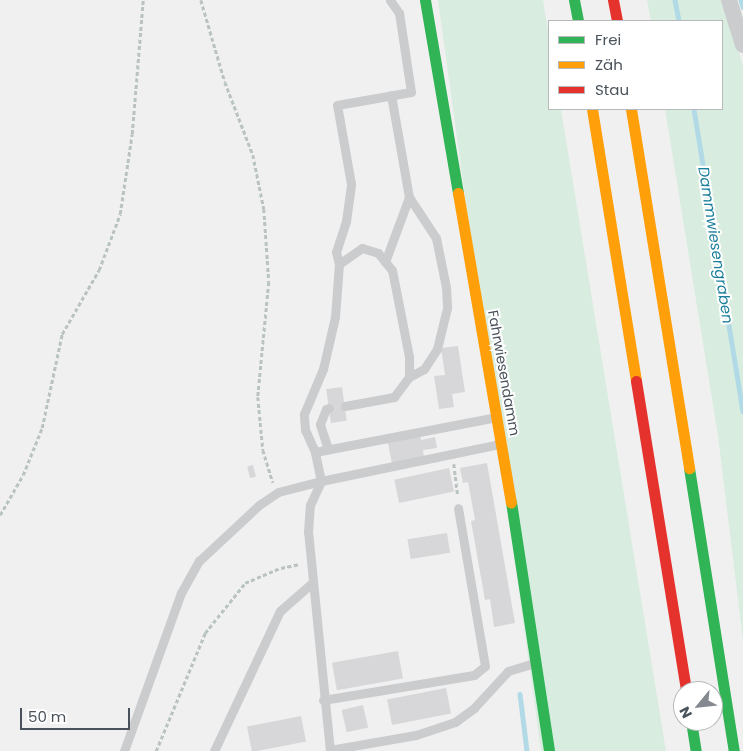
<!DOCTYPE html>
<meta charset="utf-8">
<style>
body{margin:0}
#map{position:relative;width:743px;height:751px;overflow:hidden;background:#f1f0f0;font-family:Poppins,sans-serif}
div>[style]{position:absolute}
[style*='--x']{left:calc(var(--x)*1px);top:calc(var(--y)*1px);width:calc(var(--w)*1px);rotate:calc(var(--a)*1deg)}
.green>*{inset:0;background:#d8ede0}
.stream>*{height:4.5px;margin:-2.25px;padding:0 2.25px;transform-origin:2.25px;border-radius:2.25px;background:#b1dae6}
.building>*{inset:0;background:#d7d7d9;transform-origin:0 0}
.path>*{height:2.5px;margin-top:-1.25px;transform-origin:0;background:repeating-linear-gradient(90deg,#b9c3c0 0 4px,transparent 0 6.5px)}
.lane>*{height:9px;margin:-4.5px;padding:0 4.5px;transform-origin:4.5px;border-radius:4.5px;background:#cbccce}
.street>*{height:16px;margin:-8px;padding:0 8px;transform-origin:8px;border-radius:8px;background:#cbccce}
.fast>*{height:11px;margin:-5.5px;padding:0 5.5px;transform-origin:5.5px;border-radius:5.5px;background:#30b455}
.slow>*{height:11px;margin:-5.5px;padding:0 5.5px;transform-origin:5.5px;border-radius:5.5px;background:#ff9f0a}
.jam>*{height:11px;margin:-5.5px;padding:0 5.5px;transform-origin:5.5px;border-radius:5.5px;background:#e5322d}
span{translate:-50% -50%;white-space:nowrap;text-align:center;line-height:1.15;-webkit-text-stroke:4px #fff;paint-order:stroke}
.street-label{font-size:14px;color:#49525b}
.water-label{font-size:15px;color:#1c7f9b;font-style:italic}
.legend{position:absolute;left:548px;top:20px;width:175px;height:90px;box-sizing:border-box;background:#fff;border:1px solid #b6babd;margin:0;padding:6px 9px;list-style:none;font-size:15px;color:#49525b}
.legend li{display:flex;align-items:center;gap:10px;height:25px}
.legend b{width:25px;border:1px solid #b6babd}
.north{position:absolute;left:673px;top:681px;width:50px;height:50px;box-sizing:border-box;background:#fff;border:1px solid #b6babd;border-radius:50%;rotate:242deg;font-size:14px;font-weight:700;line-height:20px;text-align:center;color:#49525b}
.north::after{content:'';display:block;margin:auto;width:18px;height:22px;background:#84898f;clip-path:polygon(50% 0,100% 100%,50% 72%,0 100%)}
.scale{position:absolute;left:20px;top:708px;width:110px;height:22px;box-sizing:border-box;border:2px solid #49525b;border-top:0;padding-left:6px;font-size:15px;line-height:18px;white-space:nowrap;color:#49525b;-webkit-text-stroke:4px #fff;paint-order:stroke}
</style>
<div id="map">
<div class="green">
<div style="clip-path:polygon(438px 0,543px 0,549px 37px,549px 109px,561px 109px,666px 751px,541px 751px)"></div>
<div style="clip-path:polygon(647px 0,723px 0,743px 66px,743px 641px,718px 436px,665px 109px,722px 109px,722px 21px,651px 21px)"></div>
</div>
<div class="stream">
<div style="--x:675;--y:0;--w:21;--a:79"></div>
<div style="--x:741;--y:0;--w:7;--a:74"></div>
<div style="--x:694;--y:109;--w:306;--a:80.8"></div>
<div style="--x:520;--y:694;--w:57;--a:83"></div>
</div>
<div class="building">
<div style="clip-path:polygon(458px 346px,465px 392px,452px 394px,454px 407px,439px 409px,434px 376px,445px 375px,441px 348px)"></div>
<div style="left:342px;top:387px;width:34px;height:16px;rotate:82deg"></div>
<div style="clip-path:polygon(419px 432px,421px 440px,435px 437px,437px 448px,423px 450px,424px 458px,392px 464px,387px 438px)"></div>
<div style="clip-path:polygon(487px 463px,515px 623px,494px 627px,490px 599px,485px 600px,471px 521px,475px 520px,468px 482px,463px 483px,460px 468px)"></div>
<div style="left:253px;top:465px;width:12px;height:6px;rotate:76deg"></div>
<div style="left:449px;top:468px;width:24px;height:56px;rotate:78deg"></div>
<div style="left:447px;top:533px;width:20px;height:40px;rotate:81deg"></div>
<div style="left:398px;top:651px;width:28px;height:67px;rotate:80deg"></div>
<div style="left:446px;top:688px;width:26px;height:60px;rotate:79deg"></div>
<div style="left:363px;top:705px;width:23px;height:22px;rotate:77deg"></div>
<div style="left:301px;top:716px;width:26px;height:55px;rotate:79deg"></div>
</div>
<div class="path">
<div style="--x:201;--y:0;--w:85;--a:73.7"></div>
<div style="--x:225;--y:82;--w:78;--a:69"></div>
<div style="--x:253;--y:155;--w:55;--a:78.5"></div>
<div style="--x:264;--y:209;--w:73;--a:86.1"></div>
<div style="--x:269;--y:282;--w:116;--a:95.5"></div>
<div style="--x:258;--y:397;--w:53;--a:84.6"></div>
<div style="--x:263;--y:450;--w:34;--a:73"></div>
<div style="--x:454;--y:464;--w:32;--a:83"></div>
<div style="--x:0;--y:515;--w:46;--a:-60.1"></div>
<div style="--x:23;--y:475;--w:51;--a:-68"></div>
<div style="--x:42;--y:428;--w:96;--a:-78"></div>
<div style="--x:62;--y:334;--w:74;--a:-60"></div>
<div style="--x:99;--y:270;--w:60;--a:-69.4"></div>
<div style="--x:120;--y:214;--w:81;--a:-81.5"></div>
<div style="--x:132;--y:134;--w:134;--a:-85.3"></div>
<div style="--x:156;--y:751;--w:128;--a:-67.4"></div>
<div style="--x:205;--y:633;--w:64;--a:-51.3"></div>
<div style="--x:245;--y:583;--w:39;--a:-23"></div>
<div style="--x:281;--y:568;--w:19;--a:-12"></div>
</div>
<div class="lane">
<div style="--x:391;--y:95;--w:104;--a:80"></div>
<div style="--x:409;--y:197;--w:49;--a:56.6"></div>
<div style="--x:436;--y:238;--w:50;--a:78.5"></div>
<div style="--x:446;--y:287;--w:21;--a:87"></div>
<div style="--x:447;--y:308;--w:42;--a:103.7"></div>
<div style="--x:437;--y:349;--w:24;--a:123"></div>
<div style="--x:424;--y:369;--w:17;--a:152"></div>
<div style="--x:385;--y:262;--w:69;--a:-69.7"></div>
<div style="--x:339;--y:264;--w:12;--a:-104"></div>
<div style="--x:336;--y:252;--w:33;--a:-72"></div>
<div style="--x:346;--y:221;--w:37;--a:-82"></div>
<div style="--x:351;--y:184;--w:80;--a:-100"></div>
<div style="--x:337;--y:105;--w:75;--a:-10"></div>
<div style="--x:411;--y:92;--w:80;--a:-98.6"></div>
<div style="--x:399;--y:13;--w:16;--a:-125"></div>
<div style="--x:328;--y:449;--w:26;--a:-108"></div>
<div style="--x:320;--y:424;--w:16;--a:-68"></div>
<div style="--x:326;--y:409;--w:3;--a:-18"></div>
<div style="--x:315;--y:452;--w:185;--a:-10.9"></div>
<div style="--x:323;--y:700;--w:153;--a:-9.4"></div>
<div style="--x:474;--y:675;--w:14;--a:-39"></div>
<div style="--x:485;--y:666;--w:160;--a:-99.7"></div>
<div style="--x:330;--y:750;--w:87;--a:-9.9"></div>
<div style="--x:416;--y:735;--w:41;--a:-18.4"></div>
<div style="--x:455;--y:722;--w:24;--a:-36"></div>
<div style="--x:474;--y:708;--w:50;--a:-47.4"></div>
<div style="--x:508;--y:671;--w:27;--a:-17"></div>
<div style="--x:124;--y:751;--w:168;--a:-70.2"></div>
<div style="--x:181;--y:593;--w:37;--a:-61"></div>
<div style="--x:199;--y:561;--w:82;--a:-43"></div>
<div style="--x:259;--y:505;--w:23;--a:-34"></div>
<div style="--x:278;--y:492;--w:44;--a:-14.3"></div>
<div style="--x:321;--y:481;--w:183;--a:-11.7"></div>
<div style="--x:214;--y:751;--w:155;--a:-64.8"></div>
<div style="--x:280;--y:611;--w:43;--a:-41.2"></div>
<div style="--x:330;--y:751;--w:220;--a:-95.7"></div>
<div style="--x:308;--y:532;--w:27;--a:-86"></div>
<div style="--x:310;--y:505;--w:26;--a:-65"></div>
<div style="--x:321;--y:481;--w:30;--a:-102"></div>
<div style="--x:315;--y:452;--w:24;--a:-114"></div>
<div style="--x:305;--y:430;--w:16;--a:-94"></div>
<div style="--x:304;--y:414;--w:49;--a:-67.1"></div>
<div style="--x:323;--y:369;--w:53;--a:-77"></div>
<div style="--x:335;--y:317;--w:53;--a:-85.7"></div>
<div style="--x:339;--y:264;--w:28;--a:-35"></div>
<div style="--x:362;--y:248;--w:17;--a:17"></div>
<div style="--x:378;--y:253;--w:22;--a:51"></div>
<div style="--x:392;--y:270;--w:89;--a:78.9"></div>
<div style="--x:409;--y:357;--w:20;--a:90"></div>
<div style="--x:409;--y:377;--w:25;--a:127"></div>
<div style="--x:394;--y:397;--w:50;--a:169.6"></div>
</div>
<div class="street">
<div style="--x:729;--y:0;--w:47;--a:72.7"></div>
</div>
<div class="fast">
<div style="--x:425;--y:0;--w:196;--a:80.3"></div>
<div style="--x:574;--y:0;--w:21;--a:79"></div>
<div style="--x:689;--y:468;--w:287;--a:81"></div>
<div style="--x:511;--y:502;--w:252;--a:81.3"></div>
<div style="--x:691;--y:721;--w:30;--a:81"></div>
</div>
<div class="slow">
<div style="--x:592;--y:109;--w:276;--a:80.8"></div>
<div style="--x:631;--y:109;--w:364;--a:80.8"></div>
<div style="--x:458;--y:193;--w:314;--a:80.3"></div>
</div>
<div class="jam">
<div style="--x:613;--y:0;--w:21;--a:79"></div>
<div style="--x:636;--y:381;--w:314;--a:80.8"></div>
</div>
<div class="street-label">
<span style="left:504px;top:373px;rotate:80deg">Fahrwiesendamm</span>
</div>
<div class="water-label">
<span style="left:716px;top:245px;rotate:81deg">Dammwiesengraben</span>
</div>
<ul class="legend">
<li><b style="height:6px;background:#30b455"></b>Frei</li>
<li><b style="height:6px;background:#ff9f0a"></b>Zäh</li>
<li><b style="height:6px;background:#e5322d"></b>Stau</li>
</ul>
<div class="north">N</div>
<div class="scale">50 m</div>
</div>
